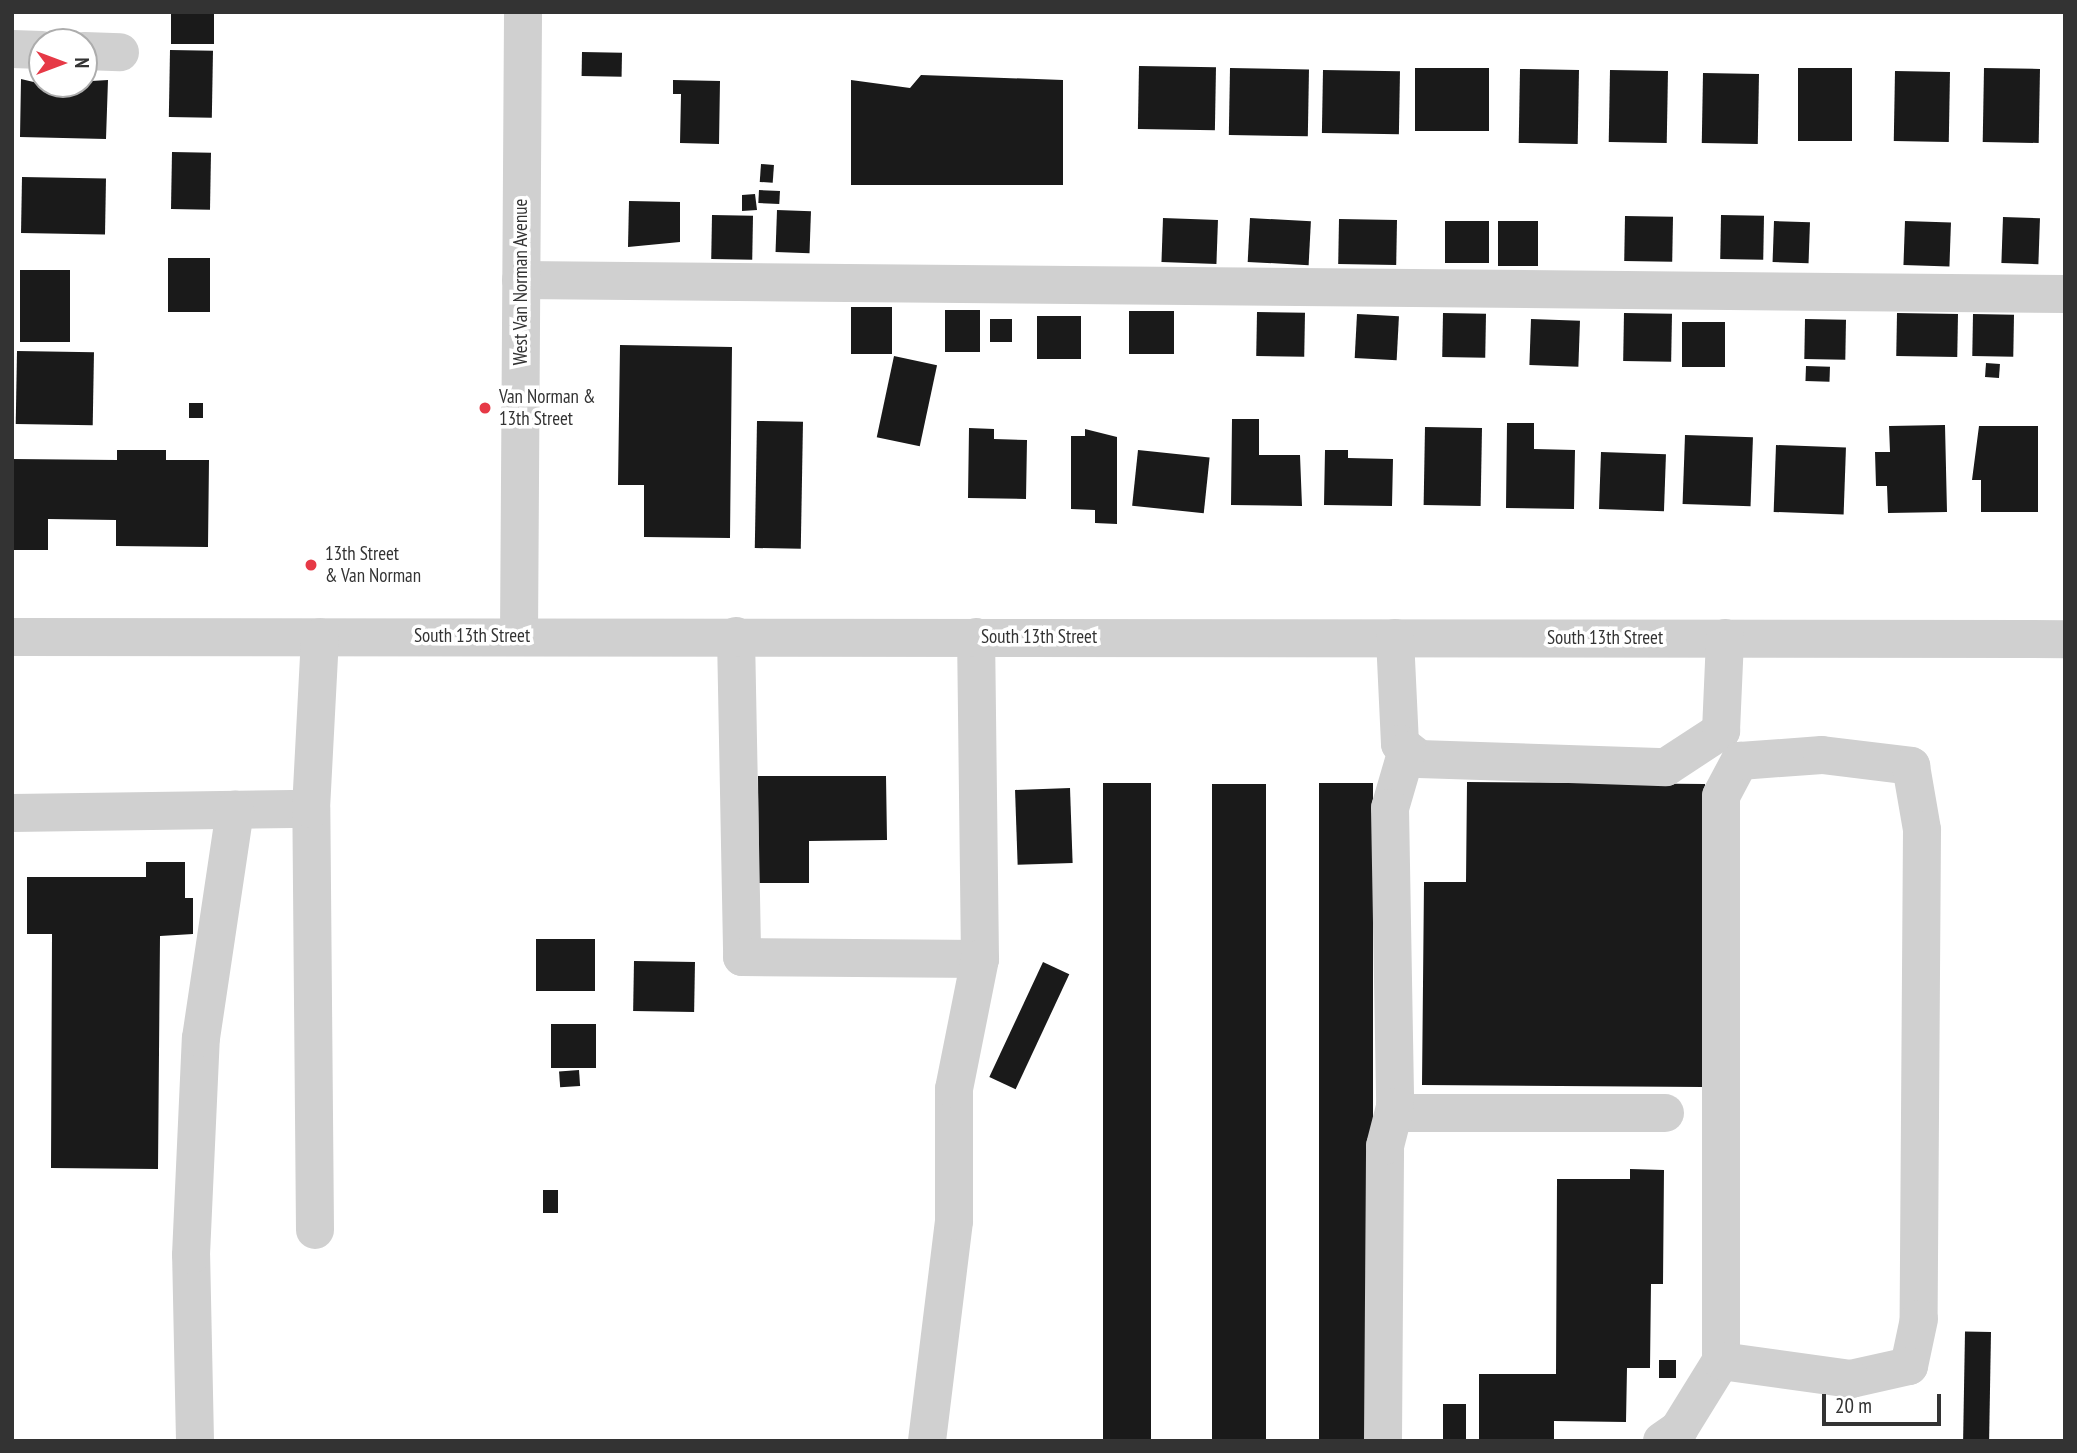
<!DOCTYPE html>
<style>
body{margin:0}
#map{position:relative;width:2077px;height:1453px;overflow:hidden;background:#fff;font-family:"PT Sans Narrow",sans-serif}
div>[style]{position:absolute}
[style*='--x']{left:calc(var(--x)*1px);top:calc(var(--y)*1px);width:calc(var(--w)*1px);rotate:calc(var(--a)*1deg)}
.building>*{inset:0;background:#1a1a1a;transform-origin:0 0}
.minor>*{height:38px;margin:-19px;padding:0 19px;transform-origin:19px;border-radius:19px;background:#d0d0d0}
.dots>*{width:19px;height:19px;translate:-50% -50%;box-sizing:border-box;border:4px solid #fff;border-radius:50%}
span{translate:-50% -50%;white-space:nowrap;text-align:center;line-height:1.15;-webkit-text-stroke:7px #fff;paint-order:stroke}
.street-label{font-size:19px;color:#333}
.poi-label{font-size:19px;color:#333}
.left{translate:0 -50%;text-align:left}
.frame{position:absolute;inset:0;border:14px solid #333;pointer-events:none}
.north{position:absolute;left:28px;top:28px;width:70px;height:70px;box-sizing:border-box;background:#fff;border:2px solid #adadad;border-radius:50%;rotate:90deg;font-size:19px;font-weight:700;line-height:28px;text-align:center;color:#333}
.north::after{content:'';display:block;margin:auto;width:24px;height:32px;background:#e63946;clip-path:polygon(50% 0,100% 100%,50% 72%,0 100%)}
.scale{position:absolute;left:1822px;top:1394px;width:119px;height:32px;box-sizing:border-box;border:4px solid #333;border-top:0;padding-left:9px;font-size:21px;line-height:24px;white-space:nowrap;color:#333;-webkit-text-stroke:5px #fff;paint-order:stroke}
</style>
<div id="map">
<div class="building">
<div style="left:171px;top:12px;width:43px;height:32px"></div>
<div style="left:170px;top:50px;width:43px;height:67px;rotate:1deg"></div>
<div style="left:582px;top:52px;width:40px;height:24px;rotate:1deg"></div>
<div style="left:1139px;top:66px;width:77px;height:63px;rotate:1deg"></div>
<div style="left:1230px;top:68px;width:79px;height:67px;rotate:1deg"></div>
<div style="left:1415px;top:68px;width:74px;height:63px"></div>
<div style="left:1798px;top:68px;width:54px;height:73px"></div>
<div style="left:1984px;top:68px;width:56px;height:74px;rotate:1deg"></div>
<div style="left:1520px;top:69px;width:59px;height:74px;rotate:1deg"></div>
<div style="left:1323px;top:70px;width:77px;height:63px;rotate:1deg"></div>
<div style="left:1610px;top:70px;width:58px;height:72px;rotate:1deg"></div>
<div style="left:1895px;top:71px;width:55px;height:70px;rotate:1deg"></div>
<div style="left:1703px;top:73px;width:56px;height:70px;rotate:1deg"></div>
<div style="clip-path:polygon(921px 75px,1063px 80px,1063px 185px,851px 185px,851px 80px,910px 88px)"></div>
<div style="clip-path:polygon(21px 79px,42px 84px,108px 80px,106px 139px,20px 137px)"></div>
<div style="clip-path:polygon(673px 80px,720px 81px,719px 144px,680px 143px,681px 94px,673px 94px)"></div>
<div style="left:172px;top:152px;width:39px;height:57px;rotate:1deg"></div>
<div style="left:761px;top:164px;width:13px;height:18px;rotate:4deg"></div>
<div style="left:22px;top:177px;width:84px;height:56px;rotate:1deg"></div>
<div style="left:759px;top:190px;width:21px;height:13px;rotate:3deg"></div>
<div style="clip-path:polygon(755px 194px,757px 210px,742px 211px,742px 195px)"></div>
<div style="clip-path:polygon(629px 201px,680px 202px,680px 242px,628px 247px)"></div>
<div style="left:777px;top:210px;width:34px;height:42px;rotate:2deg"></div>
<div style="left:712px;top:215px;width:41px;height:44px;rotate:1deg"></div>
<div style="left:1721px;top:215px;width:43px;height:44px;rotate:1deg"></div>
<div style="left:1625px;top:216px;width:48px;height:45px;rotate:1deg"></div>
<div style="left:2003px;top:217px;width:37px;height:46px;rotate:2deg"></div>
<div style="left:1163px;top:218px;width:55px;height:44px;rotate:2deg"></div>
<div style="left:1250px;top:218px;width:61px;height:44px;rotate:3deg"></div>
<div style="left:1339px;top:219px;width:58px;height:45px;rotate:1deg"></div>
<div style="left:1489px;top:221px;width:42px;height:44px;rotate:90deg"></div>
<div style="left:1498px;top:221px;width:40px;height:45px"></div>
<div style="left:1774px;top:221px;width:36px;height:41px;rotate:2deg"></div>
<div style="left:1905px;top:221px;width:46px;height:44px;rotate:2deg"></div>
<div style="left:168px;top:258px;width:42px;height:54px"></div>
<div style="left:20px;top:270px;width:50px;height:72px"></div>
<div style="left:851px;top:307px;width:41px;height:47px"></div>
<div style="left:945px;top:310px;width:35px;height:42px"></div>
<div style="left:1129px;top:311px;width:45px;height:43px"></div>
<div style="left:1257px;top:312px;width:48px;height:44px;rotate:1deg"></div>
<div style="left:1443px;top:313px;width:43px;height:44px;rotate:1deg"></div>
<div style="left:1624px;top:313px;width:48px;height:48px;rotate:1deg"></div>
<div style="left:1897px;top:313px;width:61px;height:43px;rotate:1deg"></div>
<div style="left:1357px;top:314px;width:42px;height:44px;rotate:3deg"></div>
<div style="left:1973px;top:314px;width:41px;height:42px;rotate:1deg"></div>
<div style="left:1037px;top:316px;width:44px;height:43px"></div>
<div style="left:990px;top:319px;width:22px;height:23px"></div>
<div style="left:1531px;top:319px;width:49px;height:46px;rotate:2deg"></div>
<div style="left:1805px;top:319px;width:41px;height:40px;rotate:1deg"></div>
<div style="left:1682px;top:322px;width:43px;height:45px"></div>
<div style="clip-path:polygon(620px 345px,732px 347px,730px 538px,644px 537px,644px 485px,618px 485px)"></div>
<div style="left:17px;top:351px;width:77px;height:73px;rotate:1deg"></div>
<div style="left:894px;top:356px;width:44px;height:83px;rotate:12deg"></div>
<div style="left:1986px;top:363px;width:14px;height:14px;rotate:4deg"></div>
<div style="left:1806px;top:366px;width:24px;height:15px;rotate:2deg"></div>
<div style="left:189px;top:403px;width:14px;height:15px"></div>
<div style="clip-path:polygon(1232px 419px,1259px 419px,1259px 455px,1300px 455px,1302px 506px,1231px 505px)"></div>
<div style="left:757px;top:421px;width:46px;height:127px;rotate:1deg"></div>
<div style="clip-path:polygon(1507px 423px,1534px 423px,1534px 449px,1575px 450px,1574px 509px,1506px 508px)"></div>
<div style="clip-path:polygon(1945px 425px,1947px 512px,1888px 513px,1887px 486px,1876px 486px,1875px 452px,1890px 452px,1889px 426px)"></div>
<div style="clip-path:polygon(1979px 426px,2038px 426px,2038px 512px,1981px 512px,1981px 480px,1972px 480px)"></div>
<div style="left:1425px;top:427px;width:57px;height:78px;rotate:1deg"></div>
<div style="clip-path:polygon(969px 428px,994px 429px,994px 439px,1027px 440px,1026px 499px,968px 498px)"></div>
<div style="clip-path:polygon(1085px 429px,1117px 437px,1117px 524px,1095px 523px,1095px 510px,1071px 509px,1071px 436px,1085px 436px)"></div>
<div style="left:1685px;top:435px;width:68px;height:69px;rotate:2deg"></div>
<div style="left:1776px;top:445px;width:70px;height:67px;rotate:2deg"></div>
<div style="clip-path:polygon(117px 450px,166px 450px,166px 460px,209px 460px,208px 547px,116px 546px,116px 520px,48px 519px,48px 550px,12px 550px,12px 459px,117px 460px)"></div>
<div style="left:1138px;top:450px;width:72px;height:56px;rotate:6deg"></div>
<div style="clip-path:polygon(1325px 450px,1348px 450px,1348px 458px,1393px 459px,1392px 506px,1324px 505px)"></div>
<div style="left:1601px;top:452px;width:65px;height:57px;rotate:2deg"></div>
<div style="clip-path:polygon(758px 776px,886px 776px,887px 840px,809px 841px,809px 883px,759px 883px)"></div>
<div style="clip-path:polygon(1467px 782px,1705px 784px,1703px 1087px,1422px 1085px,1424px 882px,1466px 882px)"></div>
<div style="left:1103px;top:783px;width:48px;height:658px"></div>
<div style="left:1319px;top:783px;width:54px;height:658px"></div>
<div style="left:1212px;top:784px;width:54px;height:657px"></div>
<div style="left:1070px;top:788px;width:75px;height:55px;rotate:88deg"></div>
<div style="clip-path:polygon(146px 862px,185px 862px,185px 898px,193px 898px,193px 934px,160px 936px,158px 1169px,51px 1168px,52px 934px,27px 934px,27px 877px,146px 877px)"></div>
<div style="left:536px;top:939px;width:59px;height:52px"></div>
<div style="left:634px;top:961px;width:61px;height:50px;rotate:1deg"></div>
<div style="left:1043px;top:962px;width:29px;height:127px;rotate:25deg"></div>
<div style="left:551px;top:1024px;width:45px;height:44px"></div>
<div style="left:579px;top:1070px;width:16px;height:20px;rotate:86deg"></div>
<div style="clip-path:polygon(1630px 1169px,1664px 1170px,1663px 1284px,1651px 1284px,1650px 1368px,1627px 1368px,1626px 1422px,1554px 1421px,1554px 1441px,1479px 1441px,1479px 1374px,1556px 1374px,1557px 1179px,1630px 1179px)"></div>
<div style="left:543px;top:1190px;width:15px;height:23px"></div>
<div style="left:1991px;top:1332px;width:109px;height:26px;rotate:91deg"></div>
<div style="left:1659px;top:1360px;width:17px;height:18px"></div>
<div style="left:1443px;top:1404px;width:23px;height:37px"></div>
</div>
<div class="minor">
<div style="--x:12;--y:49;--w:30;--a:2"></div>
<div style="--x:84;--y:51;--w:36;--a:2"></div>
<div style="--x:521;--y:280;--w:1544;--a:0.52"></div>
<div style="--x:519;--y:636;--w:624;--a:-89.63"></div>
<div style="--x:736;--y:636;--w:321;--a:88.9"></div>
<div style="--x:742;--y:957;--w:238;--a:0.5"></div>
<div style="--x:980;--y:959;--w:322;--a:-90.7"></div>
<div style="--x:12;--y:637;--w:2053;--a:0.06"></div>
<div style="--x:1395;--y:638;--w:106;--a:87.3"></div>
<div style="--x:1400;--y:744;--w:24;--a:38"></div>
<div style="--x:1419;--y:759;--w:247;--a:1.9"></div>
<div style="--x:1666;--y:767;--w:66;--a:-33.2"></div>
<div style="--x:1721;--y:731;--w:93;--a:-87.5"></div>
<div style="--x:1407;--y:750;--w:60;--a:106.3"></div>
<div style="--x:1390;--y:808;--w:299;--a:89"></div>
<div style="--x:1395;--y:1107;--w:13;--a:29"></div>
<div style="--x:1406;--y:1113;--w:259;--a:0"></div>
<div style="--x:12;--y:813;--w:299;--a:-0.8"></div>
<div style="--x:315;--y:1230;--w:421;--a:-90.5"></div>
<div style="--x:311;--y:809;--w:172;--a:-87"></div>
<div style="--x:195;--y:1441;--w:186;--a:-91.2"></div>
<div style="--x:191;--y:1255;--w:217;--a:-87.4"></div>
<div style="--x:201;--y:1038;--w:231;--a:-81.5"></div>
<div style="--x:927;--y:1441;--w:222;--a:-83"></div>
<div style="--x:954;--y:1221;--w:132;--a:-90"></div>
<div style="--x:954;--y:1089;--w:133;--a:-78.7"></div>
<div style="--x:1383;--y:1441;--w:295;--a:-89.6"></div>
<div style="--x:1385;--y:1146;--w:40;--a:-75.6"></div>
<div style="--x:1662;--y:1441;--w:21;--a:-35"></div>
<div style="--x:1679;--y:1429;--w:80;--a:-58.3"></div>
<div style="--x:1721;--y:1361;--w:565;--a:-90"></div>
<div style="--x:1721;--y:796;--w:40;--a:-62"></div>
<div style="--x:1740;--y:761;--w:82;--a:-4.2"></div>
<div style="--x:1822;--y:755;--w:90;--a:7"></div>
<div style="--x:1911;--y:766;--w:65;--a:80.2"></div>
<div style="--x:1922;--y:830;--w:489;--a:90.4"></div>
<div style="--x:1919;--y:1319;--w:48;--a:102"></div>
<div style="--x:1909;--y:1366;--w:59;--a:167.4"></div>
<div style="--x:1851;--y:1379;--w:131;--a:-172.1"></div>
</div>
<div class="dots">
<div style="left:485px;top:408px;background:#e63946"></div>
<div style="left:311px;top:565px;background:#e63946"></div>
</div>
<div class="street-label">
<span style="left:521px;top:282px;rotate:-90deg">West Van Norman Avenue</span>
<span style="left:472px;top:636px">South 13th Street</span>
<span style="left:1039px;top:637px">South 13th Street</span>
<span style="left:1605px;top:638px">South 13th Street</span>
</div>
<div class="poi-label">
<span class="left" style="left:499px;top:408px">Van Norman &amp;<br>13th Street</span>
<span class="left" style="left:325px;top:565px">13th Street<br>&amp; Van Norman</span>
</div>
<div class="frame"></div>
<div class="north">N</div>
<div class="scale">20 m</div>
</div>
